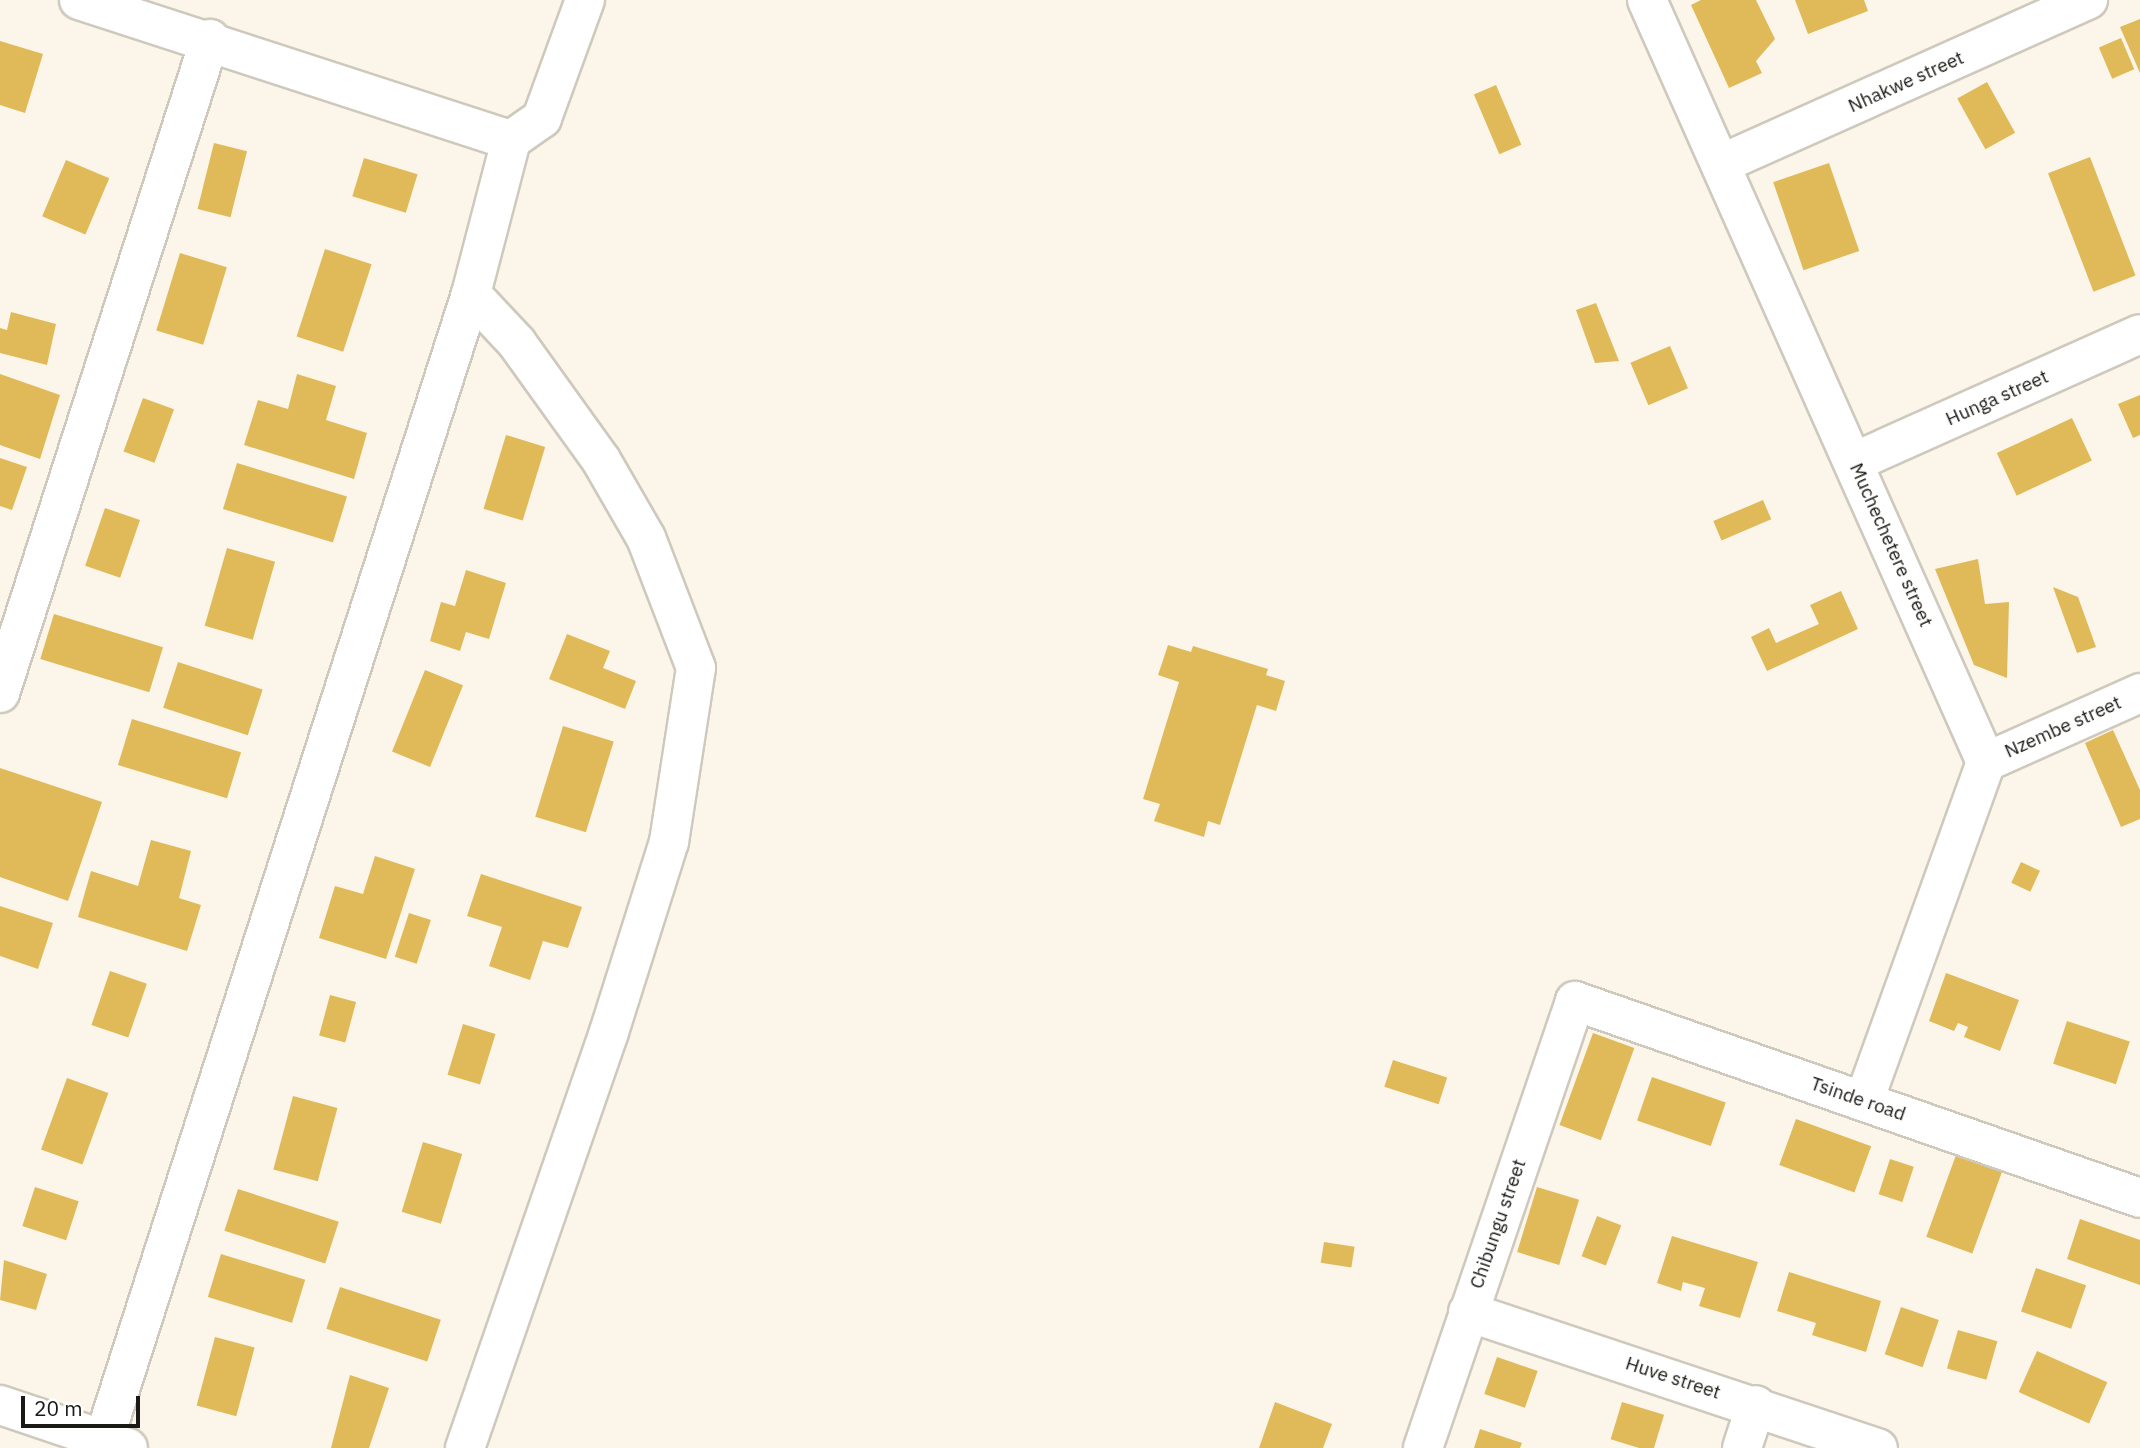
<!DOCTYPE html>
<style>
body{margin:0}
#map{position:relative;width:2140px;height:1448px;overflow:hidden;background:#fcf6ea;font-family:"IBM Plex Sans",sans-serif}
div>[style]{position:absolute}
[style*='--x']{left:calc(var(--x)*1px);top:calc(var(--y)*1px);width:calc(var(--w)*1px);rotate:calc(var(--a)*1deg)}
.building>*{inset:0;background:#e0b959;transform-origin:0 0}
.roads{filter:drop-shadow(2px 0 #cec9bc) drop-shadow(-2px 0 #cec9bc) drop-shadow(0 2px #cec9bc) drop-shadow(0 -2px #cec9bc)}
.minor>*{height:38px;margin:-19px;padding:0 19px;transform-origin:19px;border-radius:19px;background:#fff}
span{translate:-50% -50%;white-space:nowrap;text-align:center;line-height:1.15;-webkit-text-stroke:5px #fff;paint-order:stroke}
.street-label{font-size:19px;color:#1b1915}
.scale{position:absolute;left:21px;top:1396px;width:119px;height:32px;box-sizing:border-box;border:4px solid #1b1915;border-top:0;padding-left:9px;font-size:21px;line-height:24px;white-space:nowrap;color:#1b1915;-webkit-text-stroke:5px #fff;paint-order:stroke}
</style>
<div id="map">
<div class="building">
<div style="clip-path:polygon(1701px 0,1756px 0,1775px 39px,1756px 61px,1762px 73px,1729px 88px,1691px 5px)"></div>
<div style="clip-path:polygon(1795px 0,1864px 0,1868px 11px,1808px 34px)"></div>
<div style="clip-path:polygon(2140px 19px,2140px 73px,2120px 27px)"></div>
<div style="left:2121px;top:38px;width:34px;height:24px;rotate:67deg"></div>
<div style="clip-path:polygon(0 41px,43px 54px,25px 113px,0 105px)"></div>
<div style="left:1987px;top:82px;width:58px;height:34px;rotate:61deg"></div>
<div style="left:1496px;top:85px;width:65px;height:24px;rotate:67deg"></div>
<div style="left:214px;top:143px;width:34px;height:68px;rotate:14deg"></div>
<div style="left:2090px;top:157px;width:127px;height:45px;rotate:69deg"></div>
<div style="left:364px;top:158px;width:56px;height:40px;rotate:17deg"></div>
<div style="left:66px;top:160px;width:47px;height:61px;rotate:23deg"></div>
<div style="left:1829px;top:163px;width:93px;height:59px;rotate:71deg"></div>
<div style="left:325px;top:249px;width:49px;height:92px;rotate:18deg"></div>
<div style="left:180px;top:253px;width:49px;height:81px;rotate:17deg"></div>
<div style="clip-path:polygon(1596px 303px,1619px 361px,1595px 363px,1576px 310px)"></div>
<div style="clip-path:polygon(11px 312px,56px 324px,47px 365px,0 353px,0 328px,7px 330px)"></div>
<div style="left:1670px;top:346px;width:46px;height:43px;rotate:67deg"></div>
<div style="clip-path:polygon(0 374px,60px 395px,40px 459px,0 445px)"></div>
<div style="clip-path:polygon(297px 374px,336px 386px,326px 420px,367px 433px,354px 479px,244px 445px,258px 400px,288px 409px)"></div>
<div style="clip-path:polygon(2140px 395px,2140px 435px,2133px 438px,2118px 404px)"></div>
<div style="left:143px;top:398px;width:33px;height:57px;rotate:20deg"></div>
<div style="left:2072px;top:418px;width:47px;height:83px;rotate:65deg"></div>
<div style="left:506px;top:435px;width:41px;height:77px;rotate:17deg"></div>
<div style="clip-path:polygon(0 458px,27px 467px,12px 510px,0 506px)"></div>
<div style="left:237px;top:463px;width:115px;height:48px;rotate:17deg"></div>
<div style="left:1763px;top:500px;width:21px;height:54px;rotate:67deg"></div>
<div style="left:105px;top:508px;width:37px;height:61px;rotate:19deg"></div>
<div style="left:227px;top:548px;width:50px;height:81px;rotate:16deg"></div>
<div style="clip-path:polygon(1978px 559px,1985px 604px,2009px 602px,2007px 678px,1974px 665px,1935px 569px)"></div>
<div style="clip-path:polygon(466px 570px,506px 583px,489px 639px,466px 632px,460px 651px,430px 641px,441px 602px,455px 606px)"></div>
<div style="clip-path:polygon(2053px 587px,2078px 597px,2096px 647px,2077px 653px)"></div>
<div style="clip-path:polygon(1841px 591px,1858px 629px,1767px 671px,1751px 637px,1769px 628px,1776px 643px,1819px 624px,1810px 605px)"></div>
<div style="left:54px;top:614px;width:114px;height:47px;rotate:17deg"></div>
<div style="clip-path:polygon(567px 634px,610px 651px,603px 668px,636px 681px,625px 709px,549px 679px)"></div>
<div style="clip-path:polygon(1168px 645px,1191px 652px,1193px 646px,1268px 669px,1266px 675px,1285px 681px,1276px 711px,1257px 705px,1220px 825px,1208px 821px,1204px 837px,1154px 821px,1160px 804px,1143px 799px,1179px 682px,1158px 675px)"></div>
<div style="left:178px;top:662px;width:89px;height:48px;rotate:18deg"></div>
<div style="left:425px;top:670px;width:41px;height:88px;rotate:22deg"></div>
<div style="left:132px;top:719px;width:114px;height:48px;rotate:17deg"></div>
<div style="left:563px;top:726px;width:53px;height:95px;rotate:17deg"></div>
<div style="clip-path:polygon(2113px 730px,2140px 790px,2140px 819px,2121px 827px,2085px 743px)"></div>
<div style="clip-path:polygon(0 768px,102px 802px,68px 901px,0 877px)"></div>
<div style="clip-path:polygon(151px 840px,191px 851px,179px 898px,201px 905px,187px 951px,78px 917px,91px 871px,138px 886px)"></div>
<div style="clip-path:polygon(375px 856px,415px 869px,386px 959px,319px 938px,335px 886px,363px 894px)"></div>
<div style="left:2021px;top:862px;width:21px;height:23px;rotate:25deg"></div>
<div style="clip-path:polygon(481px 874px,582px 907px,568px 948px,543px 941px,530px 980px,489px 966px,502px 927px,467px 916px)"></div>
<div style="clip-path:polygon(0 906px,53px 923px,38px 969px,0 956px)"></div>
<div style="left:409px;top:913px;width:23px;height:46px;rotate:18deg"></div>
<div style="left:110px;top:971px;width:39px;height:57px;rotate:19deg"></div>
<div style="clip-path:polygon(1946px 973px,2019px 1000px,2000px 1051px,1964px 1037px,1968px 1027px,1958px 1023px,1954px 1031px,1929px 1021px)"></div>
<div style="left:330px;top:995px;width:27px;height:42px;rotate:15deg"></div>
<div style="left:2067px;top:1021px;width:66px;height:45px;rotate:18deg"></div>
<div style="left:463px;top:1024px;width:34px;height:53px;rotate:17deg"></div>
<div style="left:1593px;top:1033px;width:44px;height:98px;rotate:20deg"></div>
<div style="left:1393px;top:1060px;width:57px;height:28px;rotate:18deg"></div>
<div style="left:1652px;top:1077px;width:78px;height:46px;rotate:19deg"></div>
<div style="left:67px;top:1078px;width:44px;height:76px;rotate:20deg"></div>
<div style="left:293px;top:1096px;width:46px;height:76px;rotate:15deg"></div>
<div style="left:1796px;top:1119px;width:80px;height:49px;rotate:20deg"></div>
<div style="left:423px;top:1142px;width:41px;height:73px;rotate:17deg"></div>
<div style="left:1956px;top:1155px;width:49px;height:87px;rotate:20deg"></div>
<div style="left:1890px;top:1159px;width:25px;height:37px;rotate:18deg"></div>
<div style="left:35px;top:1187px;width:46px;height:41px;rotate:18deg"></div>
<div style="left:1537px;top:1187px;width:44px;height:68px;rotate:17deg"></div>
<div style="left:238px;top:1189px;width:106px;height:44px;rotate:18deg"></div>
<div style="left:1597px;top:1216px;width:26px;height:43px;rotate:21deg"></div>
<div style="clip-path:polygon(2080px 1219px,2140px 1240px,2140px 1285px,2067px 1259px)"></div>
<div style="clip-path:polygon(1672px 1236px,1758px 1262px,1740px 1318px,1699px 1306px,1705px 1288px,1683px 1282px,1681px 1291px,1657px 1283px)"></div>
<div style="left:1324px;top:1242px;width:31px;height:21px;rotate:9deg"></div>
<div style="left:221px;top:1254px;width:88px;height:45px;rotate:17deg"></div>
<div style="clip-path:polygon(4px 1260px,47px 1274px,36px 1310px,0 1300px)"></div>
<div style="left:2036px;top:1268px;width:53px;height:46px;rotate:19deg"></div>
<div style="clip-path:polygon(1789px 1272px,1881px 1301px,1866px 1352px,1812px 1335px,1816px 1323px,1777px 1311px)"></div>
<div style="left:340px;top:1287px;width:106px;height:44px;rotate:18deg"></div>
<div style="left:1901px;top:1307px;width:40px;height:50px;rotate:19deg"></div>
<div style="left:1958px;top:1330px;width:41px;height:40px;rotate:16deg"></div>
<div style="left:215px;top:1337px;width:41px;height:71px;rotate:15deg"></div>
<div style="left:2037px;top:1351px;width:77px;height:45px;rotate:24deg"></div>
<div style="left:1497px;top:1357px;width:43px;height:39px;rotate:19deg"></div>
<div style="clip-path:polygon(350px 1375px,389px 1388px,369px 1448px,331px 1448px)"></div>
<div style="clip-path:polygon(1275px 1402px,1332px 1424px,1323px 1448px,1259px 1448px)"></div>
<div style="left:1622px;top:1402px;width:44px;height:39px;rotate:17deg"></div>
<div style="clip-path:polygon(1480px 1429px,1522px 1443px,1520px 1448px,1474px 1448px)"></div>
</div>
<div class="roads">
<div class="minor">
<div style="--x:79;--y:0;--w:454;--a:18"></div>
<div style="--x:1647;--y:0;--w:834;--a:66.02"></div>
<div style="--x:1986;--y:762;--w:360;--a:109.8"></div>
<div style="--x:1723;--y:163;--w:400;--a:-24.1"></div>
<div style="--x:1854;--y:462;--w:313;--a:-24.1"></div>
<div style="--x:0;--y:693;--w:687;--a:-72.2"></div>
<div style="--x:1986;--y:762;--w:169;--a:-24.1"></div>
<div style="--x:1468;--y:1312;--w:432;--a:18.4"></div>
<div style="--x:0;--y:1405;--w:135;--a:18.6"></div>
<div style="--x:104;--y:1439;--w:1202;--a:-72.23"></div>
<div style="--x:471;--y:294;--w:159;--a:-75.4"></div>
<div style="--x:511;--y:140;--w:38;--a:-35"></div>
<div style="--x:542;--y:118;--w:126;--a:-70"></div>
<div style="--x:465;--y:1448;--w:440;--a:-70.9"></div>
<div style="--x:609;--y:1032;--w:199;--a:-72.5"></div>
<div style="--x:669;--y:842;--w:176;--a:-81.2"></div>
<div style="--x:696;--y:668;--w:139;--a:-111"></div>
<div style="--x:646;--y:538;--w:90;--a:-120"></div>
<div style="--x:601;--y:460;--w:144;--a:-125.7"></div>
<div style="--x:517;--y:343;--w:67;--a:-133.2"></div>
<div style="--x:1423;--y:1448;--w:472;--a:-71.2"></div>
<div style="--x:1575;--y:1001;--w:598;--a:19.22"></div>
<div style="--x:1742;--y:1448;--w:45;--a:-72"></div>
</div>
</div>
<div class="street-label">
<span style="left:1906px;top:82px;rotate:-24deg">Nhakwe street</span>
<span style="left:1997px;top:398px;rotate:-24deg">Hunga street</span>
<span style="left:1891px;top:545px;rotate:66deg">Muchechetere street</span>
<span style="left:2063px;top:727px;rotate:-24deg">Nzembe street</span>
<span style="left:1858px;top:1099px;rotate:19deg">Tsinde road</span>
<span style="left:1498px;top:1224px;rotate:-71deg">Chibungu street</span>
<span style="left:1673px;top:1378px;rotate:18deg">Huve street</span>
</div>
<div class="scale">20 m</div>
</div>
